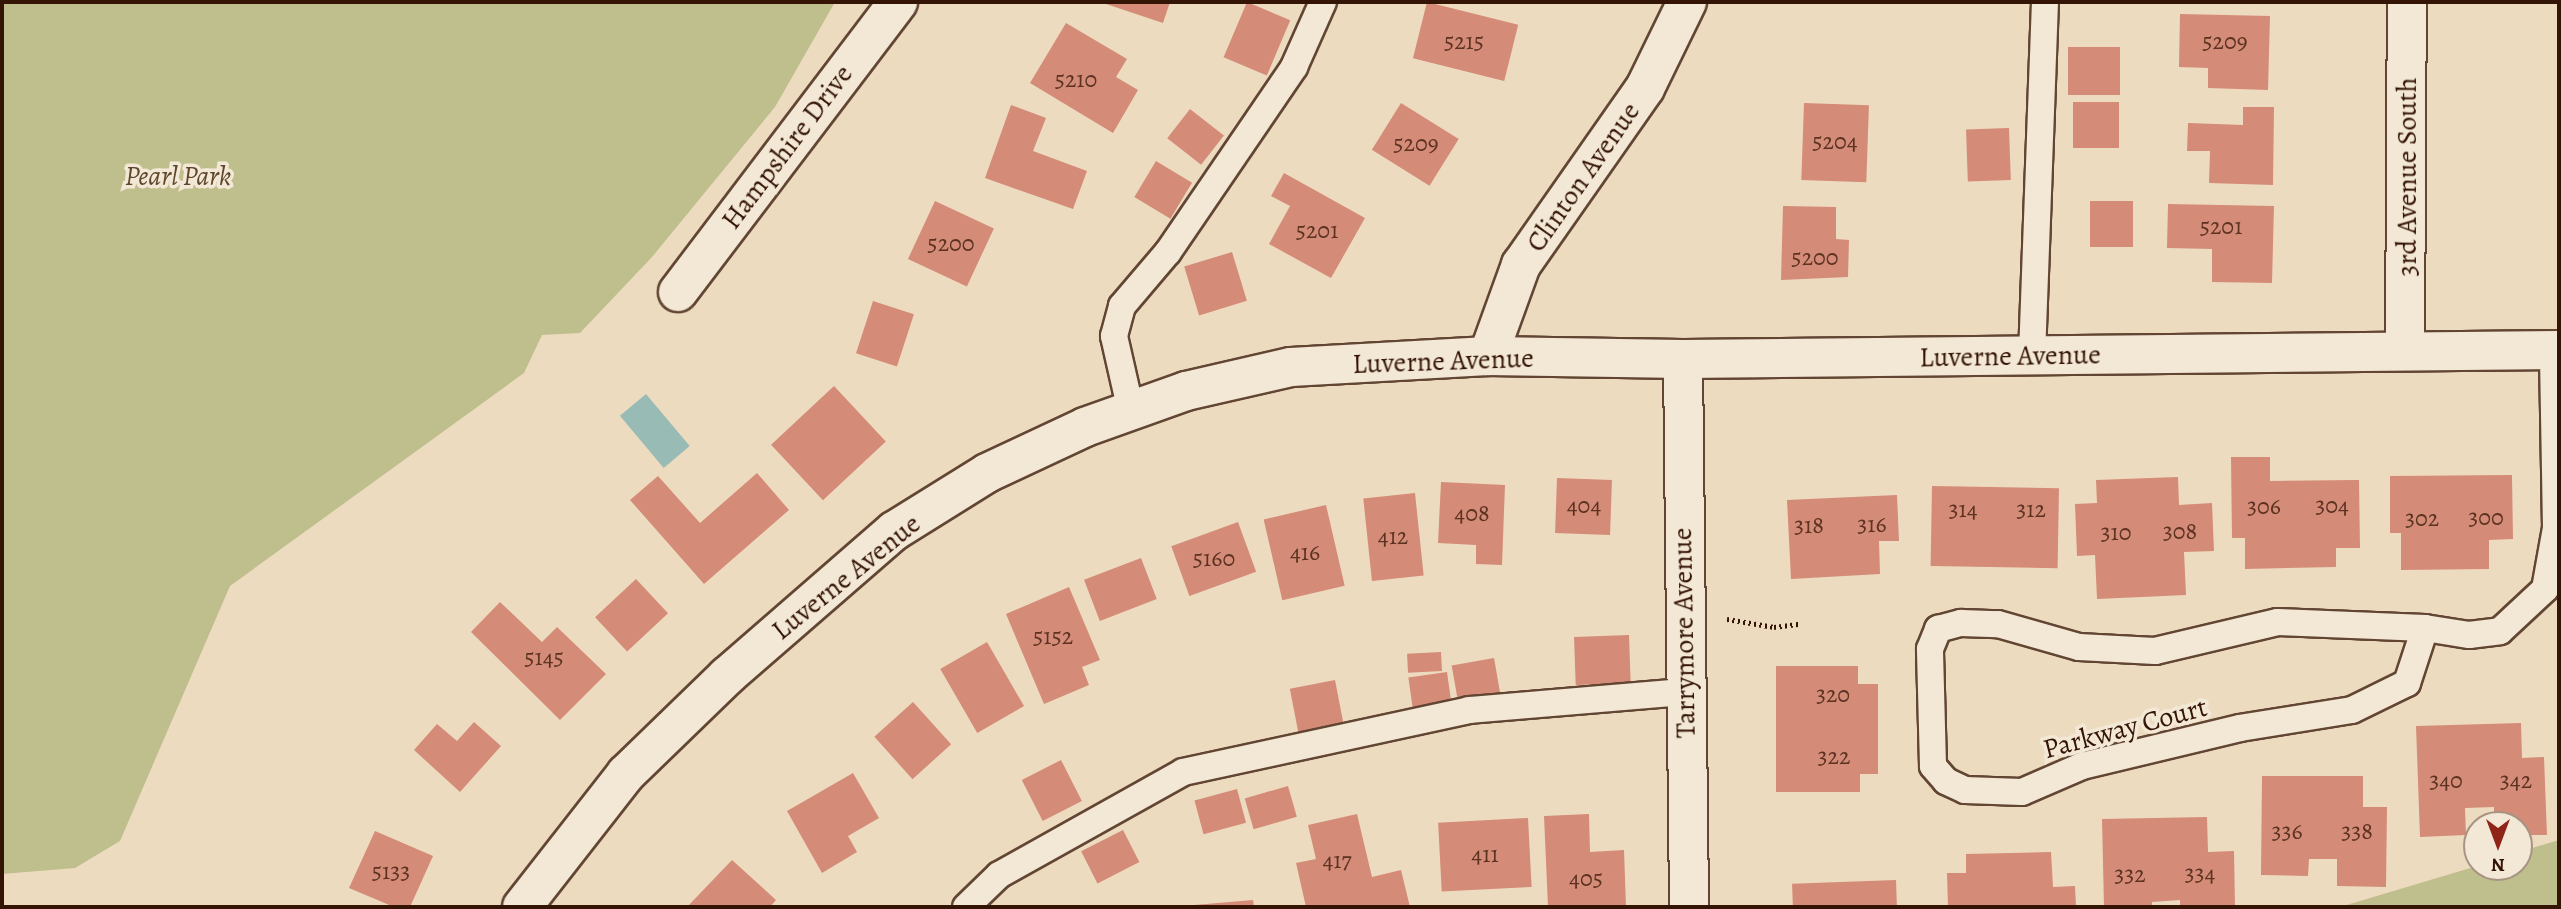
<!DOCTYPE html>
<style>
body{margin:0}
#map{position:relative;width:2561px;height:909px;overflow:hidden;background:#eddbc0;font-family:Alegreya,serif}
div>[style]{position:absolute}
[style*='--x']{left:calc(var(--x)*1px);top:calc(var(--y)*1px);width:calc(var(--w)*1px);rotate:calc(var(--a)*1deg)}
.green>*{inset:0;background:#bfbe8d}
.water>*{inset:0;background:#99bbb5;transform-origin:0 0}
.building>*{inset:0;background:#d48b77;transform-origin:0 0}
.path>*{height:4.5px;margin-top:-2.25px;transform-origin:0;background:repeating-linear-gradient(90deg,#341404 0 2px,transparent 0 5.5px)}
.roads{filter:drop-shadow(2px 0 #624633) drop-shadow(-2px 0 #624633) drop-shadow(0 2px #624633) drop-shadow(0 -2px #624633)}
.service>*{height:26px;margin:-13px;padding:0 13px;transform-origin:13px;border-radius:13px;background:#f3e8d6}
.minor>*{height:38px;margin:-19px;padding:0 19px;transform-origin:19px;border-radius:19px;background:#f3e8d6}
span{translate:-50% -50%;white-space:nowrap;text-align:center;line-height:1.15;-webkit-text-stroke:7px #f3e8d6;paint-order:stroke}
.number-label{font-size:24px;color:#5c3221}
.number-label span{-webkit-text-stroke-width:0}
.street-label{font-size:28px;color:#341404}
.park-label{font-size:28px;color:#5e472d;font-style:italic}
.frame{position:absolute;inset:0;border:4px solid #341404;pointer-events:none}
.north{position:absolute;left:2463px;top:811px;width:70px;height:70px;box-sizing:border-box;background:#f3e8d6;border:2px solid #a79382;border-radius:50%;rotate:180deg;font-size:19px;font-weight:700;line-height:28px;text-align:center;color:#341404}
.north::after{content:'';display:block;margin:auto;width:24px;height:32px;background:#8f2418;clip-path:polygon(50% 0,100% 100%,50% 72%,0 100%)}
</style>
<div id="map">
<div class="green">
<div style="clip-path:polygon(2px 2px,835px 2px,775px 107px,652px 257px,580px 333px,542px 335px,524px 373px,230px 586px,120px 841px,75px 868px,2px 874px)"></div>
<div style="clip-path:polygon(2559px 840px,2559px 907px,2340px 907px,2477px 866px,2519px 867px,2519px 852px)"></div>
</div>
<div class="water">
<div style="left:646px;top:394px;width:68px;height:34px;rotate:50deg"></div>
</div>
<div class="building">
<div style="clip-path:polygon(1100px 2px,1170px 2px,1163px 23px)"></div>
<div style="left:1247px;top:2px;width:47px;height:60px;rotate:23deg"></div>
<div style="left:1427px;top:2px;width:94px;height:58px;rotate:14deg"></div>
<div style="clip-path:polygon(2180px 14px,2270px 16px,2268px 90px,2208px 88px,2208px 68px,2179px 67px)"></div>
<div style="clip-path:polygon(1066px 23px,1127px 59px,1116px 77px,1138px 90px,1113px 133px,1030px 83px)"></div>
<div style="left:2068px;top:47px;width:52px;height:48px"></div>
<div style="left:2073px;top:102px;width:46px;height:46px"></div>
<div style="left:1401px;top:103px;width:68px;height:55px;rotate:32deg"></div>
<div style="left:1804px;top:103px;width:65px;height:77px;rotate:2deg"></div>
<div style="clip-path:polygon(1011px 105px,1046px 118px,1033px 151px,1087px 171px,1073px 209px,985px 178px)"></div>
<div style="clip-path:polygon(2243px 107px,2274px 107px,2273px 185px,2209px 183px,2210px 151px,2187px 151px,2188px 123px,2243px 125px)"></div>
<div style="left:1190px;top:109px;width:43px;height:37px;rotate:38deg"></div>
<div style="left:2009px;top:128px;width:52px;height:43px;rotate:88deg"></div>
<div style="left:1156px;top:161px;width:42px;height:42px;rotate:31deg"></div>
<div style="clip-path:polygon(1284px 173px,1365px 218px,1331px 278px,1269px 244px,1290px 206px,1271px 196px)"></div>
<div style="left:935px;top:201px;width:65px;height:64px;rotate:25deg"></div>
<div style="left:2090px;top:201px;width:43px;height:46px"></div>
<div style="clip-path:polygon(2168px 204px,2274px 206px,2272px 283px,2212px 282px,2212px 249px,2167px 248px)"></div>
<div style="clip-path:polygon(1783px 206px,1836px 207px,1836px 239px,1849px 240px,1848px 277px,1781px 280px)"></div>
<div style="left:1232px;top:252px;width:51px;height:50px;rotate:73deg"></div>
<div style="left:873px;top:301px;width:43px;height:55px;rotate:18deg"></div>
<div style="left:834px;top:386px;width:76px;height:86px;rotate:47deg"></div>
<div style="clip-path:polygon(2231px 457px,2270px 457px,2270px 481px,2359px 480px,2360px 548px,2336px 548px,2336px 567px,2245px 569px,2245px 538px,2232px 538px)"></div>
<div style="clip-path:polygon(757px 473px,789px 510px,704px 584px,630px 500px,658px 476px,700px 523px)"></div>
<div style="clip-path:polygon(2512px 475px,2513px 539px,2489px 540px,2489px 569px,2401px 570px,2401px 533px,2390px 533px,2390px 476px)"></div>
<div style="clip-path:polygon(2178px 477px,2179px 505px,2212px 503px,2214px 551px,2184px 552px,2186px 595px,2097px 599px,2095px 555px,2077px 556px,2075px 504px,2097px 503px,2096px 480px)"></div>
<div style="left:1557px;top:478px;width:55px;height:55px;rotate:2deg"></div>
<div style="clip-path:polygon(1441px 482px,1505px 485px,1502px 565px,1476px 564px,1476px 545px,1438px 543px)"></div>
<div style="left:1932px;top:486px;width:127px;height:80px;rotate:1deg"></div>
<div style="left:1415px;top:493px;width:83px;height:52px;rotate:84deg"></div>
<div style="clip-path:polygon(1897px 495px,1899px 541px,1879px 541px,1880px 574px,1791px 579px,1787px 500px)"></div>
<div style="left:1326px;top:505px;width:83px;height:64px;rotate:77deg"></div>
<div style="left:1238px;top:522px;width:53px;height:71px;rotate:70deg"></div>
<div style="left:1141px;top:558px;width:44px;height:61px;rotate:69deg"></div>
<div style="left:636px;top:579px;width:47px;height:56px;rotate:47deg"></div>
<div style="clip-path:polygon(1069px 587px,1100px 660px,1082px 667px,1089px 685px,1044px 704px,1006px 614px)"></div>
<div style="clip-path:polygon(500px 602px,542px 642px,557px 627px,606px 674px,560px 720px,471px 632px)"></div>
<div style="left:1629px;top:635px;width:48px;height:55px;rotate:88deg"></div>
<div style="left:987px;top:642px;width:74px;height:54px;rotate:60deg"></div>
<div style="left:1441px;top:652px;width:19px;height:34px;rotate:87deg"></div>
<div style="left:1494px;top:658px;width:41px;height:43px;rotate:80deg"></div>
<div style="clip-path:polygon(1776px 666px,1858px 666px,1858px 684px,1878px 684px,1878px 774px,1860px 774px,1860px 792px,1776px 792px)"></div>
<div style="left:1447px;top:672px;width:36px;height:39px;rotate:82deg"></div>
<div style="left:1335px;top:680px;width:44px;height:46px;rotate:79deg"></div>
<div style="left:913px;top:702px;width:57px;height:52px;rotate:48deg"></div>
<div style="clip-path:polygon(474px 722px,501px 746px,460px 792px,414px 750px,437px 724px,457px 741px)"></div>
<div style="clip-path:polygon(2521px 723px,2522px 758px,2544px 757px,2547px 835px,2519px 835px,2519px 825px,2494px 825px,2494px 807px,2465px 808px,2466px 835px,2420px 837px,2416px 726px)"></div>
<div style="left:1061px;top:760px;width:46px;height:44px;rotate:63deg"></div>
<div style="clip-path:polygon(853px 773px,879px 818px,848px 836px,857px 852px,822px 873px,787px 811px)"></div>
<div style="clip-path:polygon(2262px 776px,2363px 776px,2363px 807px,2387px 807px,2386px 887px,2337px 886px,2337px 859px,2309px 859px,2308px 876px,2261px 875px)"></div>
<div style="left:1288px;top:786px;width:32px;height:45px;rotate:74deg"></div>
<div style="left:1237px;top:789px;width:35px;height:44px;rotate:75deg"></div>
<div style="clip-path:polygon(1357px 814px,1372px 877px,1401px 870px,1410px 907px,1306px 907px,1296px 863px,1316px 859px,1308px 825px)"></div>
<div style="clip-path:polygon(1589px 814px,1590px 852px,1624px 850px,1626px 907px,1548px 907px,1544px 816px)"></div>
<div style="clip-path:polygon(2207px 817px,2208px 852px,2234px 851px,2235px 907px,2180px 907px,2180px 900px,2152px 902px,2152px 907px,2104px 907px,2102px 819px)"></div>
<div style="left:1528px;top:818px;width:69px;height:90px;rotate:87deg"></div>
<div style="left:1123px;top:830px;width:36px;height:47px;rotate:63deg"></div>
<div style="clip-path:polygon(375px 831px,433px 856px,410px 907px,394px 907px,349px 888px)"></div>
<div style="clip-path:polygon(2051px 852px,2053px 887px,2075px 886px,2076px 907px,1948px 907px,1947px 873px,1966px 873px,1966px 854px)"></div>
<div style="clip-path:polygon(732px 860px,776px 900px,770px 907px,687px 907px)"></div>
<div style="left:1896px;top:880px;width:27px;height:104px;rotate:88deg"></div>
<div style="clip-path:polygon(1253px 900px,1254px 907px,1194px 907px,1194px 905px)"></div>
</div>
<div class="path">
<div style="--x:1727;--y:619;--w:48;--a:9.7"></div>
<div style="--x:1774;--y:627;--w:26;--a:-7"></div>
</div>
<div class="roads">
<div class="service">
<div style="--x:2032;--y:356;--w:354;--a:-87.9"></div>
<div style="--x:1131;--y:411;--w:77;--a:-102.8"></div>
<div style="--x:1114;--y:336;--w:31;--a:-75"></div>
<div style="--x:1122;--y:306;--w:71;--a:-49.6"></div>
<div style="--x:1168;--y:252;--w:224;--a:-55.7"></div>
<div style="--x:1294;--y:67;--w:71;--a:-66"></div>
<div style="--x:2425;--y:628;--w:58;--a:108.1"></div>
<div style="--x:2407;--y:683;--w:61;--a:153.9"></div>
<div style="--x:2352;--y:710;--w:113;--a:170.9"></div>
<div style="--x:2240;--y:728;--w:163;--a:166.5"></div>
<div style="--x:2082;--y:766;--w:65;--a:156.6"></div>
<div style="--x:2022;--y:792;--w:57;--a:-178"></div>
<div style="--x:1965;--y:790;--w:21;--a:-155"></div>
<div style="--x:1946;--y:781;--w:20;--a:-131"></div>
<div style="--x:1933;--y:766;--w:117;--a:-91.5"></div>
<div style="--x:1930;--y:649;--w:22;--a:-68"></div>
<div style="--x:1938;--y:629;--w:24;--a:-15"></div>
<div style="--x:1961;--y:623;--w:37;--a:2"></div>
<div style="--x:1998;--y:624;--w:84;--a:15.9"></div>
<div style="--x:2079;--y:647;--w:76;--a:3"></div>
<div style="--x:2155;--y:651;--w:126;--a:-13.3"></div>
<div style="--x:2278;--y:622;--w:147;--a:2.3"></div>
<div style="--x:2425;--y:628;--w:45;--a:9"></div>
<div style="--x:2469;--y:635;--w:31;--a:-7"></div>
<div style="--x:2500;--y:631;--w:62;--a:-43"></div>
<div style="--x:2545;--y:589;--w:62;--a:-79.8"></div>
<div style="--x:2556;--y:528;--w:178;--a:-91"></div>
<div style="--x:966;--y:907;--w:46;--a:-44.1"></div>
<div style="--x:999;--y:875;--w:211;--a:-29.2"></div>
<div style="--x:1183;--y:772;--w:293;--a:-12.2"></div>
<div style="--x:1469;--y:710;--w:217;--a:-4.8"></div>
</div>
<div class="minor">
<div style="--x:678;--y:292;--w:364;--a:-52.8"></div>
<div style="--x:2405;--y:351;--w:349;--a:-89.7"></div>
<div style="--x:1488;--y:356;--w:97;--a:-70.1"></div>
<div style="--x:1521;--y:265;--w:216;--a:-55"></div>
<div style="--x:1645;--y:88;--w:96;--a:-64"></div>
<div style="--x:1683;--y:359;--w:548;--a:89.37"></div>
<div style="--x:522;--y:907;--w:169;--a:-52"></div>
<div style="--x:626;--y:774;--w:141;--a:-44.1"></div>
<div style="--x:727;--y:676;--w:221;--a:-41"></div>
<div style="--x:894;--y:531;--w:110;--a:-31.9"></div>
<div style="--x:987;--y:473;--w:108;--a:-25.1"></div>
<div style="--x:1085;--y:427;--w:107;--a:-19.6"></div>
<div style="--x:1186;--y:391;--w:108;--a:-12.9"></div>
<div style="--x:1291;--y:367;--w:197;--a:-3.2"></div>
<div style="--x:1488;--y:356;--w:195;--a:0.9"></div>
<div style="--x:1683;--y:359;--w:876;--a:-0.59"></div>
</div>
</div>
<div class="number-label">
<span style="left:1464px;top:42px">5215</span>
<span style="left:2225px;top:42px">5209</span>
<span style="left:1076px;top:80px">5210</span>
<span style="left:1835px;top:142px">5204</span>
<span style="left:1416px;top:144px">5209</span>
<span style="left:2221px;top:227px">5201</span>
<span style="left:1317px;top:231px">5201</span>
<span style="left:951px;top:244px">5200</span>
<span style="left:1815px;top:258px">5200</span>
<span style="left:1584px;top:506px">404</span>
<span style="left:2332px;top:506px">304</span>
<span style="left:2264px;top:507px">306</span>
<span style="left:1963px;top:510px">314</span>
<span style="left:2031px;top:510px">312</span>
<span style="left:1472px;top:514px">408</span>
<span style="left:2486px;top:518px">300</span>
<span style="left:2422px;top:519px">302</span>
<span style="left:1872px;top:525px">316</span>
<span style="left:1809px;top:526px">318</span>
<span style="left:2180px;top:532px">308</span>
<span style="left:2116px;top:533px">310</span>
<span style="left:1393px;top:537px">412</span>
<span style="left:1305px;top:553px">416</span>
<span style="left:1214px;top:559px">5160</span>
<span style="left:1053px;top:637px">5152</span>
<span style="left:544px;top:658px">5145</span>
<span style="left:1833px;top:695px">320</span>
<span style="left:1834px;top:757px">322</span>
<span style="left:2446px;top:781px">340</span>
<span style="left:2516px;top:781px">342</span>
<span style="left:2287px;top:832px">336</span>
<span style="left:2357px;top:832px">338</span>
<span style="left:1485px;top:855px">411</span>
<span style="left:1337px;top:861px">417</span>
<span style="left:391px;top:872px">5133</span>
<span style="left:2200px;top:874px">334</span>
<span style="left:2130px;top:875px">332</span>
<span style="left:1586px;top:879px">405</span>
</div>
<div class="street-label">
<span style="left:787px;top:147px;rotate:-53deg">Hampshire Drive</span>
<span style="left:1583px;top:177px;rotate:-55deg">Clinton Avenue</span>
<span style="left:2407px;top:177px;rotate:-90deg">3rd Avenue South</span>
<span style="left:2010px;top:356px;rotate:-1deg">Luverne Avenue</span>
<span style="left:1443px;top:361px;rotate:-2deg">Luverne Avenue</span>
<span style="left:846px;top:577px;rotate:-39deg">Luverne Avenue</span>
<span style="left:1684px;top:633px;rotate:-91deg">Tarrymore Avenue</span>
<span style="left:2125px;top:728px;rotate:-15deg">Parkway Court</span>
</div>
<div class="park-label">
<span style="left:178px;top:176px">Pearl Park</span>
</div>
<div class="frame"></div>
<div class="north">N</div>
</div>
